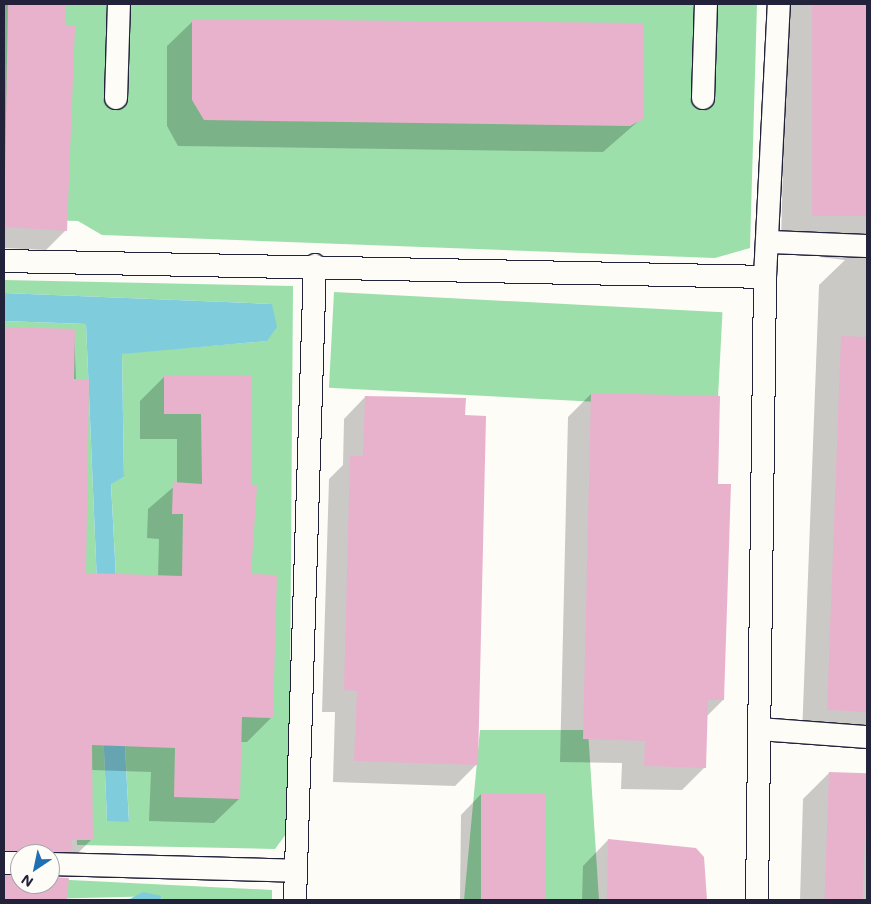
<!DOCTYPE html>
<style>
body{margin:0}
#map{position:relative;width:871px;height:904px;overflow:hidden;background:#fdfcf7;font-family:Mali,sans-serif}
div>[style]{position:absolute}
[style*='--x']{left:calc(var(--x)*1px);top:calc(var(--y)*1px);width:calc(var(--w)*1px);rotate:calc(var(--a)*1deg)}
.green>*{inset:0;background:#9cdfab;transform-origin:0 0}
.water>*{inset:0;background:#7fcddc}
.shadow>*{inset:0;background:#0003}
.building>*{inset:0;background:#e8b2cc;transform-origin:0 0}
.roads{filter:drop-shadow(1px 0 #22223b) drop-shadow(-1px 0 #22223b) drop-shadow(0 1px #22223b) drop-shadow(0 -1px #22223b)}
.lane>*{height:22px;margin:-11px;padding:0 11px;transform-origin:11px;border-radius:11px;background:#fdfcf7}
span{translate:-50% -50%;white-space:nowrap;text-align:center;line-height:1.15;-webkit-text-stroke:4.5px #fdfcf7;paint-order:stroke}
.frame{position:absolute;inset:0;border:5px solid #22223b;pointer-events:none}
.north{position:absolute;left:10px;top:844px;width:50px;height:50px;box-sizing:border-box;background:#fdfcf7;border:1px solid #a5a5ac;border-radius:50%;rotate:214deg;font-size:14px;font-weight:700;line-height:20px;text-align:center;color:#22223b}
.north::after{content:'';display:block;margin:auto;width:18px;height:22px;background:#1f6fb2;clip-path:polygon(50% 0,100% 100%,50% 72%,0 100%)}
</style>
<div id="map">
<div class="green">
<div style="clip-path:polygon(4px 4px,757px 4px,750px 248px,715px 258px,102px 235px,78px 221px,4px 219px)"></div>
<div style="clip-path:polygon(4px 280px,293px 286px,289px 830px,275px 849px,77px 845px,64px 347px,4px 347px,4px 321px,86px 324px,107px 821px,129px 821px,111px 483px,124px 477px,122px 353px,267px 341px,272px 304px,4px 293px)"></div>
<div style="left:334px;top:292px;width:389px;height:96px;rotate:3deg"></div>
<div style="clip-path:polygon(480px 730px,588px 730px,599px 900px,464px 900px)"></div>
<div style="clip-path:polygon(4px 877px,20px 878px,20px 884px,50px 884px,50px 879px,272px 890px,272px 900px,160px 900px,162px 896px,4px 900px)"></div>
</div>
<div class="water">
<div style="clip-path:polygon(4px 293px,272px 304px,277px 327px,267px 341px,122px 354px,124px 477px,111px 484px,129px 822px,107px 821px,86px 324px,4px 321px)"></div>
<div style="clip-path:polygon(143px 892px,162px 896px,160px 900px,128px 900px)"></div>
</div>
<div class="shadow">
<div style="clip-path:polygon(4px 4px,64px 4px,66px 230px,46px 250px,4px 248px)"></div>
<div style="clip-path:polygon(787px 4px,867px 4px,867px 738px,802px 735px,819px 285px,845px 260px,820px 257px,821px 241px,781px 242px)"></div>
<div style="clip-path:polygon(193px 21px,642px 118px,603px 152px,178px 146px,167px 126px,167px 46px)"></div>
<div style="clip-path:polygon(4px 329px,74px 330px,84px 574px,158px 577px,159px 539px,147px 538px,148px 509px,177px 484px,177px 439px,140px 439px,140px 401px,165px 376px,250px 377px,249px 575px,272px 717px,247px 742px,240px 742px,239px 799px,214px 823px,149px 821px,151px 772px,91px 770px,92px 839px,67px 864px,50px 854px,20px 854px,20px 884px,50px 884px,50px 877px,68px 879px,66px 900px,4px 900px)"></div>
<div style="clip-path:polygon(591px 394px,717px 485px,723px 700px,706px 717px,705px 767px,682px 790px,621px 789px,622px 763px,560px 762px,568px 417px)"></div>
<div style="clip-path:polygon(365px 397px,477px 764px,455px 786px,333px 782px,335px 712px,322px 712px,329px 479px,343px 465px,344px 419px)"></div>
<div style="clip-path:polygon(829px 773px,867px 775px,867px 900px,800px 900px,803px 799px)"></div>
<div style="clip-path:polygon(481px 794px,544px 794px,544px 900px,460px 900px,461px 815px)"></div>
<div style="clip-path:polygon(608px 840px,703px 858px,706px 900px,582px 900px,583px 866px)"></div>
</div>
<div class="building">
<div style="clip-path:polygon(8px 4px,65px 4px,65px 25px,75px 26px,67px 231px,4px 227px)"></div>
<div style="left:812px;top:4px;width:55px;height:212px"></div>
<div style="clip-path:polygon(192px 19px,644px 23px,643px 119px,630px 126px,204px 120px,192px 100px)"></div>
<div style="clip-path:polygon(4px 327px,75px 329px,74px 379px,89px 379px,86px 573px,182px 576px,183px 514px,172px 514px,173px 482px,202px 484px,201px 414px,164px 414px,164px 375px,251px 376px,251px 485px,257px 486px,251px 574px,277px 575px,273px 718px,242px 717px,240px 799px,174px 797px,175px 748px,92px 745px,93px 840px,72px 840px,71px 851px,29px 854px,4px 850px)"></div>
<div style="clip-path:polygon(841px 336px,867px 337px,867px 712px,827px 710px)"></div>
<div style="clip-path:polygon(591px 393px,720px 396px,718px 484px,731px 484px,724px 700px,708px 700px,706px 768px,644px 766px,645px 741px,583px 739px)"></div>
<div style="clip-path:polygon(365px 396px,466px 398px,465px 415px,486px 416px,478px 765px,354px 761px,357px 691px,344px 690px,350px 456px,363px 456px)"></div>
<div style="left:829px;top:772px;width:38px;height:128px;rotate:2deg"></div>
<div style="left:481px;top:793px;width:64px;height:107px"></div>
<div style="clip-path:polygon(608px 839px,696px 848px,704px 857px,707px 900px,607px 900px)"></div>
<div style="clip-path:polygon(4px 876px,20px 876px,20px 884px,50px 884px,50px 877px,69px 878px,67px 900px,4px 900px)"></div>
</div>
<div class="roads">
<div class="lane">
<div style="--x:116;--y:98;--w:94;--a:-88.2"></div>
<div style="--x:703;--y:98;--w:94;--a:-88.2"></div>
<div style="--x:770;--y:242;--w:97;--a:2.4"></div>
<div style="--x:4;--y:261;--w:761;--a:1.2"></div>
<div style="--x:760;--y:729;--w:107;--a:4.3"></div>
<div style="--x:4;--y:863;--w:16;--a:0"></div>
<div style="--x:50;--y:864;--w:246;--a:1.6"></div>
<div style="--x:295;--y:900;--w:635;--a:-88.2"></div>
<div style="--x:757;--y:900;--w:623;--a:-89.26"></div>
<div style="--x:765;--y:277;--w:273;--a:-87.1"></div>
</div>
</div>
<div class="frame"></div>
<div class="north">N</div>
</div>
